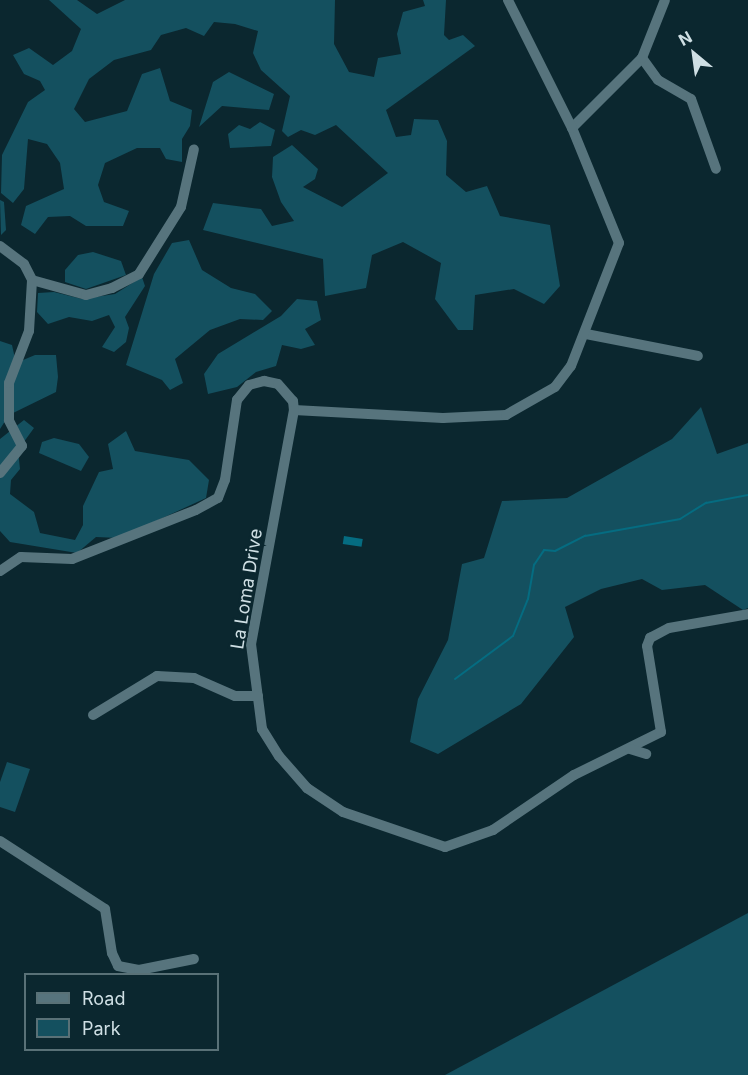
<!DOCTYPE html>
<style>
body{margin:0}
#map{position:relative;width:748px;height:1075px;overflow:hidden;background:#0b272f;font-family:Inter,sans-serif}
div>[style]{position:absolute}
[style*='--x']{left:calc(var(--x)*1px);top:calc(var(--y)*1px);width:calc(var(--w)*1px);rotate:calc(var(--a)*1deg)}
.green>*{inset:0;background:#14505f}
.water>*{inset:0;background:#056c81;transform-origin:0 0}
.stream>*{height:2px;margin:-1px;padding:0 1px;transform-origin:1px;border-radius:1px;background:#056c81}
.minor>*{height:10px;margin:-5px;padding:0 5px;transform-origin:5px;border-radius:5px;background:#57747d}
span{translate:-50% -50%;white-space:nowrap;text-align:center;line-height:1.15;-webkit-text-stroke:4.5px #0b272f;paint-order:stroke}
.street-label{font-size:18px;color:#cfdfe4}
.legend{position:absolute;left:24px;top:973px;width:195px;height:78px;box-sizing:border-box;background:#0b272f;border:2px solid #597177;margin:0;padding:8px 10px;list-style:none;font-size:18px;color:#cfdfe4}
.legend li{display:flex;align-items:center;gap:12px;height:30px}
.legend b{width:30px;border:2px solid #597177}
.north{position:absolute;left:664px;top:24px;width:60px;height:60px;-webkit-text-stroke:4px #0b272f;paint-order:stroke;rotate:331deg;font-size:16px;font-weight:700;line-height:24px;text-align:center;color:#cfdfe4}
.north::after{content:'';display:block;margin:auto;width:21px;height:27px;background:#cfdfe4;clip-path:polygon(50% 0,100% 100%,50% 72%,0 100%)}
</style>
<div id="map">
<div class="green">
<div style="clip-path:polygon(49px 0,77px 0,97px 14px,125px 0,335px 0,334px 44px,349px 72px,374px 77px,378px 58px,401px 54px,397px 34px,403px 12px,425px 6px,423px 0,446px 0,444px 35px,449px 40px,463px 35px,475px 46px,386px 110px,396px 137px,411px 135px,414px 119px,438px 120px,447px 141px,446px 175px,466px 192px,487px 186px,500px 216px,550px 225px,560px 286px,544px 304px,514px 289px,475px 295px,473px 330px,458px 330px,435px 299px,441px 263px,403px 242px,372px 255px,366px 288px,325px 296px,323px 259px,203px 230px,213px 203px,261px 209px,272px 226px,294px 221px,281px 202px,272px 177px,273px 157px,292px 145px,318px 169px,315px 179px,303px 187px,342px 207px,388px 173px,336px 125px,315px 135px,301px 130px,288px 137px,282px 131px,290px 96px,261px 70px,253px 53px,258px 31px,235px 24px,214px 22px,204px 36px,186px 28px,161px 35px,151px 50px,114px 60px,89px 79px,74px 109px,85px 122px,127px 111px,142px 74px,160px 68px,170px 101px,192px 110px,190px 126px,182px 139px,182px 162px,166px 159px,160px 148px,137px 148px,105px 163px,98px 185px,104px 202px,129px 211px,123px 226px,86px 226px,70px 216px,48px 217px,35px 234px,21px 225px,26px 206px,64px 189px,60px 163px,47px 144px,28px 139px,24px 189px,13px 203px,1px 193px,2px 155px,28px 102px,45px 90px,40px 81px,24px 74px,13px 55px,29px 48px,53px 65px,72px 51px,81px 29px)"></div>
<div style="clip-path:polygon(229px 72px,274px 94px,269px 110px,222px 106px,199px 127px,213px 82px)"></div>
<div style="clip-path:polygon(260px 122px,275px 130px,271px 146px,230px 148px,228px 134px,239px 125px,250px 129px)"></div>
<div style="clip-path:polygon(0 200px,4px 202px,6px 230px,1px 235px)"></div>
<div style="clip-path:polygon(189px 240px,202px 270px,231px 288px,255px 294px,272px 311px,263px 320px,240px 319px,210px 330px,175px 359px,183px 383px,170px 390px,162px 380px,126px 365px,154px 274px,172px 243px)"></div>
<div style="clip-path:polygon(93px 252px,121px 261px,126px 275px,86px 289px,65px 282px,65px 270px,78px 255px)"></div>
<div style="clip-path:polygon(142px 277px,145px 286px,125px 317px,129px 328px,126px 342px,114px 352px,102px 347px,115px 327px,109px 315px,92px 321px,69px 317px,48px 324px,37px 312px,38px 293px,54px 292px,82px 299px,115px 294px)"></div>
<div style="clip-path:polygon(297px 299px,317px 301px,321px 320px,305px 329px,315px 345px,301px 349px,282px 345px,276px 366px,256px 372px,237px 387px,208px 394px,204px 374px,218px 354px,281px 316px)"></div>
<div style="clip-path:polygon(0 341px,12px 345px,16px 363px,35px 355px,56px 355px,58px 377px,56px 392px,9px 415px,0 429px)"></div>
<div style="clip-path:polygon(701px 407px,717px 454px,748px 443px,748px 608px,743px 610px,705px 585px,662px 590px,642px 579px,601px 589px,565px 607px,574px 637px,521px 704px,438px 754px,410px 742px,418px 699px,448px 640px,462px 564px,484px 558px,502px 501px,567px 498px,672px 439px)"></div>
<div style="clip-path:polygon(24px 420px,34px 428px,18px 450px,20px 469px,11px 480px,10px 494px,34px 512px,40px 533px,75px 540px,83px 525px,83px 506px,99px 472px,113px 469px,108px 444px,126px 431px,135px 451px,189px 460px,209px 480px,206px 498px,119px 538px,96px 537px,77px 553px,10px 542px,0 531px,0 439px)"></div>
<div style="clip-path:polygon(54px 438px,79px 444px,89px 457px,81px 471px,39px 453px,42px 442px)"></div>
<div style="clip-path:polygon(7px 762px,30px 769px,15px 812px,0 807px,0 782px)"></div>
<div style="clip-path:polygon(748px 913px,748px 1075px,445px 1075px)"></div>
</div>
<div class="water">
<div style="left:344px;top:536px;width:19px;height:8px;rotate:9deg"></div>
</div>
<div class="stream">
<div style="--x:455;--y:679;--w:72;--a:-36.6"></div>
<div style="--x:513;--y:636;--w:40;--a:-68"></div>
<div style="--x:528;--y:599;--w:35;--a:-80"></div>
<div style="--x:534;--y:565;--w:18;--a:-56"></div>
<div style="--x:544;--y:550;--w:11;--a:5"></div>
<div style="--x:555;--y:551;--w:34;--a:-27"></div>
<div style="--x:585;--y:536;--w:97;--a:-10.1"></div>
<div style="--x:680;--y:519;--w:31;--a:-32"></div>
<div style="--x:706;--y:503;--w:43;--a:-10.8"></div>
</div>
<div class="minor">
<div style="--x:642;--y:58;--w:27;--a:54"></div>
<div style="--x:658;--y:80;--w:38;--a:30"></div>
<div style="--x:691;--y:99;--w:74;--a:70.3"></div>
<div style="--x:572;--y:128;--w:99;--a:-45"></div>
<div style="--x:642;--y:58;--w:62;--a:-68.4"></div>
<div style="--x:0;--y:246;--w:30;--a:37"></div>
<div style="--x:24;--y:264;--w:18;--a:63"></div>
<div style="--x:32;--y:280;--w:56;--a:15.5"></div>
<div style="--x:86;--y:295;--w:27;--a:-15"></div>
<div style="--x:112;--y:288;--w:30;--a:-27"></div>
<div style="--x:139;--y:274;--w:79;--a:-57.9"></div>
<div style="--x:181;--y:207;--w:59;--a:-77.4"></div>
<div style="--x:586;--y:334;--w:114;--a:11.1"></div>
<div style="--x:294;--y:410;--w:149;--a:3.1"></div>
<div style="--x:443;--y:418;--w:63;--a:-2.7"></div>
<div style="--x:506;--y:415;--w:56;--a:-29.7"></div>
<div style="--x:555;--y:387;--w:26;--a:-53"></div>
<div style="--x:571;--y:366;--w:132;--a:-68.7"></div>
<div style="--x:619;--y:243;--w:124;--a:-112.2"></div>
<div style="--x:572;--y:128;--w:143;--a:-116.6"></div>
<div style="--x:0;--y:473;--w:35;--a:-51"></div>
<div style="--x:22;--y:446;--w:29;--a:-117"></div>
<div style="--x:9;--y:420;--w:37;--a:-90"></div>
<div style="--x:9;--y:383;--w:56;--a:-69"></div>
<div style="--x:29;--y:331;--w:51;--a:-86.6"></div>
<div style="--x:0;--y:571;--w:25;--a:-34"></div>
<div style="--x:21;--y:557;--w:51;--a:2.2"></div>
<div style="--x:72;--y:559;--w:133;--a:-21.6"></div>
<div style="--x:196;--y:510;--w:25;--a:-29"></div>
<div style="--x:218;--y:498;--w:19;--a:-69"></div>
<div style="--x:225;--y:480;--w:81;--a:-81.5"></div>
<div style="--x:237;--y:400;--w:19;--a:-51"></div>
<div style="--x:249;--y:385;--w:16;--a:-15"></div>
<div style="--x:264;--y:381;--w:14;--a:12"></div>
<div style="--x:278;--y:384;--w:23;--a:49"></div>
<div style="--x:293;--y:401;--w:9;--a:84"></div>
<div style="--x:294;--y:410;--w:238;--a:100.4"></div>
<div style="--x:251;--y:644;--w:86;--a:82.6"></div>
<div style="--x:262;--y:729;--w:32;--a:58"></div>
<div style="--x:279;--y:756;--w:43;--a:48.8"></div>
<div style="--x:307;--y:788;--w:43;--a:33.7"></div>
<div style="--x:343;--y:812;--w:108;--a:18.9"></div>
<div style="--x:445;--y:847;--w:51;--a:-19.5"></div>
<div style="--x:493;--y:830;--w:98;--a:-34.2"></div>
<div style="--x:574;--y:775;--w:97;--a:-26.3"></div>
<div style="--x:661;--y:732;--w:87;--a:-99.2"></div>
<div style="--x:647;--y:646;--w:9;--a:-69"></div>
<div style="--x:650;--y:638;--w:21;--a:-28"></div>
<div style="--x:669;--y:628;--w:80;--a:-10"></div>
<div style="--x:93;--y:715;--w:75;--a:-31.4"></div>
<div style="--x:157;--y:676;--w:37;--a:3"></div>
<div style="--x:194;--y:678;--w:45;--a:23.7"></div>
<div style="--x:235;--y:696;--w:23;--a:0"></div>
<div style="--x:630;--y:749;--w:17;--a:17"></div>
<div style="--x:0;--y:841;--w:125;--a:32.9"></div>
<div style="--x:105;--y:909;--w:45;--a:81"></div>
<div style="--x:112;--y:953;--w:14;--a:65"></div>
<div style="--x:118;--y:966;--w:21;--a:11"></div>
<div style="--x:139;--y:970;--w:56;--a:-11.3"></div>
</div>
<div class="street-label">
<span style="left:247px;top:589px;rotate:-81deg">La Loma Drive</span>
</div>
<ul class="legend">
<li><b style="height:8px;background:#57747d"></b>Road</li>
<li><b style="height:16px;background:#14505f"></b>Park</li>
</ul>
<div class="north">N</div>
</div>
